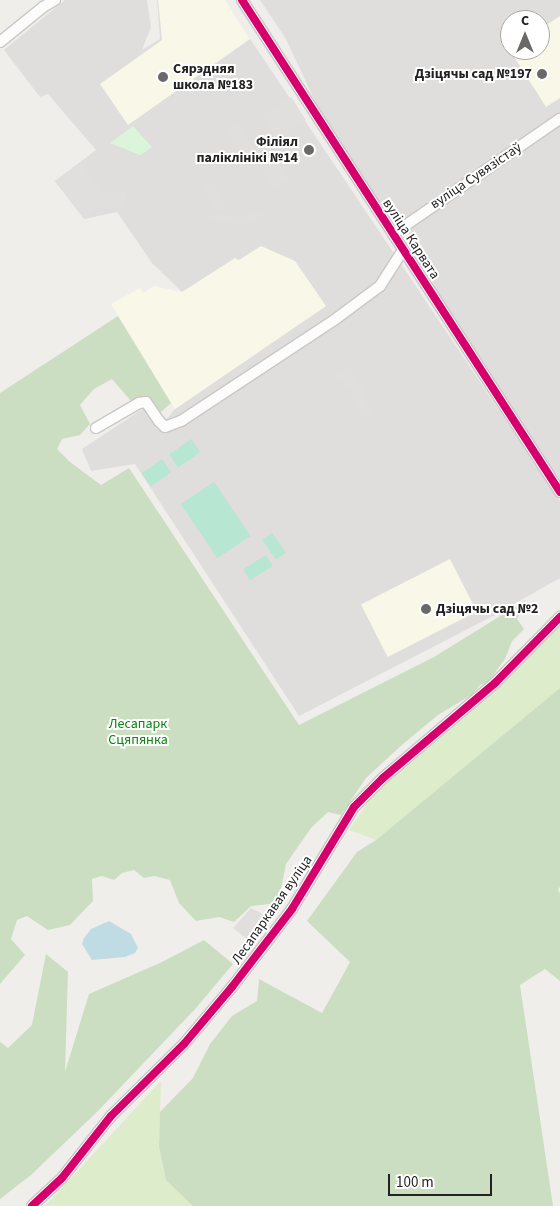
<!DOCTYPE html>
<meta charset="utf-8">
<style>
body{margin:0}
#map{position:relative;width:560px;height:1206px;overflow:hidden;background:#f0eeeb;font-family:"Source Sans 3",sans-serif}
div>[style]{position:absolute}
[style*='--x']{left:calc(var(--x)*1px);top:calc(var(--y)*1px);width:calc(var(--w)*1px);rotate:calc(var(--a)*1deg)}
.residential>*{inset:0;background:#dfdedc}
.education>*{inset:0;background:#f8f7e8;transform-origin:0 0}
.grass>*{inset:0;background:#ddeccb}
.forest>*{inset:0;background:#cbdec1}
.park>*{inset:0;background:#daf5da}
.pitch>*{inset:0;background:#b7e6d2;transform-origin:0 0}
.parking>*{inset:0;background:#e0dfde;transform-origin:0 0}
.water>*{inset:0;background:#bfdbe3}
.roads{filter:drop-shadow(1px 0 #c9c8c7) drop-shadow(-1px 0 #c9c8c7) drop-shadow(0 1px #c9c8c7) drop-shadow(0 -1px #c9c8c7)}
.minor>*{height:10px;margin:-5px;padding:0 5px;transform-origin:5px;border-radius:5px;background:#fdfcfc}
.cycleway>*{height:8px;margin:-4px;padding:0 4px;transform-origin:4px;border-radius:4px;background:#d6006c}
.dots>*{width:14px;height:14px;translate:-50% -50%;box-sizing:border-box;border:2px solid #fff;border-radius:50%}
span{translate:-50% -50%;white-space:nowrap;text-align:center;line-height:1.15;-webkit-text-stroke:4px #fff;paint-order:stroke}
.poi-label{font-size:14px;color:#222;font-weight:700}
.left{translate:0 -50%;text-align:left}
.right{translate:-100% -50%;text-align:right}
.street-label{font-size:14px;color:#222}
.park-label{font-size:14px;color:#0c8416}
.north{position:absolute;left:500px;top:10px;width:50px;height:50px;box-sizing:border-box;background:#fff;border:1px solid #a7a7a7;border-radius:50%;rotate:0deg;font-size:14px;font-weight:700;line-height:20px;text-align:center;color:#222}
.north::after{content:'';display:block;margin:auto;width:18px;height:22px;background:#6a6968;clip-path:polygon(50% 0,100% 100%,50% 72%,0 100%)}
.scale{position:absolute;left:388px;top:1174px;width:104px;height:22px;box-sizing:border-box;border:2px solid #222;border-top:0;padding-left:6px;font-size:15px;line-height:18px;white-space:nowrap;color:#222;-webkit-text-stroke:4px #fff;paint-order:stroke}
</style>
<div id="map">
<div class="residential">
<div style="clip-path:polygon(65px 0,147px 0,151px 27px,142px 50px,160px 39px,157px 0,224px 0,560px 501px,560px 578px,495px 615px,299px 716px,135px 464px,91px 471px,82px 449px,144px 408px,158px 430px,175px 409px,326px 306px,239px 260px,182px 292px,152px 263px,117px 212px,84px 219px,55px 181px,96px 150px,48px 94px,40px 97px,4px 50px)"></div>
<div style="clip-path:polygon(evenodd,260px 0,560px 0,560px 484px,327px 127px,286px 39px,260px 0,510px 20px,540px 20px,540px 50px,510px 50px,510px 20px)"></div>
</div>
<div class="education">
<div style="clip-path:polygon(158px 0,225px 0,250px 39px,128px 125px,100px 84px,162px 40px)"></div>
<div style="clip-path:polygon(560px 16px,560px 98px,546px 107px,504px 41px,510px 37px,510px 50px,540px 50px,540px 25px,548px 24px)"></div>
<div style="clip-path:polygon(261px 246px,295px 261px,326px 306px,175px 409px,111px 304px,140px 288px,143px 293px,154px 286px,182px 292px,235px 258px,239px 260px)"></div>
<div style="left:450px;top:559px;width:59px;height:100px;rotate:63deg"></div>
</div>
<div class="grass">
<div style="clip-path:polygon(560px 625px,560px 688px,376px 840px,349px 830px,373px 795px,519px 668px)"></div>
<div style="clip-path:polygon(161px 1081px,159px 1147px,166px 1180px,193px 1206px,45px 1206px)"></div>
</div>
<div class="forest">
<div style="clip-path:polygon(118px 316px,171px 403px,160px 413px,131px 401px,112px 379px,94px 389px,80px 405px,90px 424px,80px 435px,62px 439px,57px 449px,70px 462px,101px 485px,129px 468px,299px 725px,434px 657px,526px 600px,517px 619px,524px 629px,512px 641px,505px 659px,488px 682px,480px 685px,473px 694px,438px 715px,403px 744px,366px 778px,341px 815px,328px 812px,311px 828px,286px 864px,278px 903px,251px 906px,234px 922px,219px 917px,196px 921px,179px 903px,170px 880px,154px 876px,144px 878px,134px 870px,122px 873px,114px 880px,102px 876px,92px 879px,93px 901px,70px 925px,48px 930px,27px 916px,17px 920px,11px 939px,25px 955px,0 984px,0 393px)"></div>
<div style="clip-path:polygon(560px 688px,560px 887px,558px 889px,560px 894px,560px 981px,545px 969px,520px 985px,553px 1206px,193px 1206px,166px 1180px,159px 1147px,160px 1112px,193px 1078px,210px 1044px,232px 1016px,257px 1001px,259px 979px,322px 1013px,350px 962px,307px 921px,357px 852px,376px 840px)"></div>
<div style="clip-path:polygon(204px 940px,233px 964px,196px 1008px,98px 1111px,31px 1175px,0 1199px,0 1042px,8px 1048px,32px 1025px,46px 954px,68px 972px,65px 1072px,89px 994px,162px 962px)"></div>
</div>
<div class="park">
<div style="clip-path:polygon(133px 126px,152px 147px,140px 155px,110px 143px)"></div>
</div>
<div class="pitch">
<div style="left:191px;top:439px;width:16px;height:27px;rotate:55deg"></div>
<div style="left:162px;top:459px;width:16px;height:25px;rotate:55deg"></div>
<div style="left:214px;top:482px;width:65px;height:40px;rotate:56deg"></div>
<div style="left:272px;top:533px;width:24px;height:12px;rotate:55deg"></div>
<div style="left:266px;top:555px;width:13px;height:27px;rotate:58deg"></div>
</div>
<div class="parking">
<div style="left:291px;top:97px;width:27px;height:34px;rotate:57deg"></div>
<div style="left:236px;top:123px;width:32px;height:12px;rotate:56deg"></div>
<div style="left:272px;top:152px;width:32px;height:19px;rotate:56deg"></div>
<div style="clip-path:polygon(79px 163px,102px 193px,127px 192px,124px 208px,99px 206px,84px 219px,55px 181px)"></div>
<div style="left:212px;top:183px;width:27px;height:9px;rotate:59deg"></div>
<div style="clip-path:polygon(260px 209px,264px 214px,249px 224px,210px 221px,211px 214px,246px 217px)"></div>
<div style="clip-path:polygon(348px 365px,366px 393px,363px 398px,372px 415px,364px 419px,355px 404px,352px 390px,335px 374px)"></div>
<div style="clip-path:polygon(251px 908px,266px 916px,247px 939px,233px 928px)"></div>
</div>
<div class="water">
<div style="clip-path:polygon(109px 921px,131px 934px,138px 948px,135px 953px,125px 957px,92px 960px,82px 944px,84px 938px,91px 929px)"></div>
</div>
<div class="roads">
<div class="minor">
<div style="--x:242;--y:0;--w:586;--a:57.12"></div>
<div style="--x:0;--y:42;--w:55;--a:-39.1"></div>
<div style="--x:43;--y:7;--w:14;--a:-30"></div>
<div style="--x:393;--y:234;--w:203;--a:-34.6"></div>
<div style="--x:96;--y:428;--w:50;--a:-30.2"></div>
<div style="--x:139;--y:403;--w:7;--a:-8"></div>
<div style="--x:146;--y:402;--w:23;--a:56"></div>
<div style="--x:159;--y:421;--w:8;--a:45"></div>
<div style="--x:165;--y:427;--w:17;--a:-21"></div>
<div style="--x:181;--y:421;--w:187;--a:-33.4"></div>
<div style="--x:337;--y:318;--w:54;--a:-36.7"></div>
<div style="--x:380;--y:286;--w:43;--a:-57.4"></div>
<div style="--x:32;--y:1206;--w:41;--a:-43"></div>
<div style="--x:62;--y:1178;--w:79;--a:-51.7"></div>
<div style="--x:111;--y:1116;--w:103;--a:-44.6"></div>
<div style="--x:184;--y:1044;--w:75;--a:-49.9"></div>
<div style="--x:232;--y:987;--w:98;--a:-52.4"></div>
<div style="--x:292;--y:909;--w:119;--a:-58.7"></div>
<div style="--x:354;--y:807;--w:41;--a:-45"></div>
<div style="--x:383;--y:778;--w:147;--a:-40.3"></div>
<div style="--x:495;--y:683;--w:93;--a:-45.4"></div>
</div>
</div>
<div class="cycleway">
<div style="--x:242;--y:0;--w:586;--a:57.12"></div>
<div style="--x:32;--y:1206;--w:41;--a:-43"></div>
<div style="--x:62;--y:1178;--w:79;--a:-51.7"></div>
<div style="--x:111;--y:1116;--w:103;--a:-44.6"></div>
<div style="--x:184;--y:1044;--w:75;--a:-49.9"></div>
<div style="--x:232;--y:987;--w:98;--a:-52.4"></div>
<div style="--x:292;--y:909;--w:119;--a:-58.7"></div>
<div style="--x:354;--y:807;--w:41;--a:-45"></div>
<div style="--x:383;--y:778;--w:147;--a:-40.3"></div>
<div style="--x:495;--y:683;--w:93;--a:-45.4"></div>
</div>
<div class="dots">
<div style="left:542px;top:74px;background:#6a6968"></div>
<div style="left:163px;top:77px;background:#6a6968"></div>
<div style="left:309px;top:150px;background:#6a6968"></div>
<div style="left:426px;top:609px;background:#6a6968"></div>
</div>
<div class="poi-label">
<span class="left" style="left:173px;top:77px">Сярэдняя<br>школа №183</span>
<span class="right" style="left:532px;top:74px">Дзіцячы сад №197</span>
<span class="right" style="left:298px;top:150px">Філіял<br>паліклінікі №14</span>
<span class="left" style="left:436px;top:609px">Дзіцячы сад №2</span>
</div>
<div class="street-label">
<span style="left:476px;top:176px;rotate:-34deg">вуліца Сувязістаў</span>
<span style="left:411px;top:239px;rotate:57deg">вуліца Карвата</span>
<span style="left:272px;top:910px;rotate:-55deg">Лесапаркавая вуліца</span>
</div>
<div class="park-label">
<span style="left:138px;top:732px">Лесапарк<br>Сцяпянка</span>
</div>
<div class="north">С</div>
<div class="scale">100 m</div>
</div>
